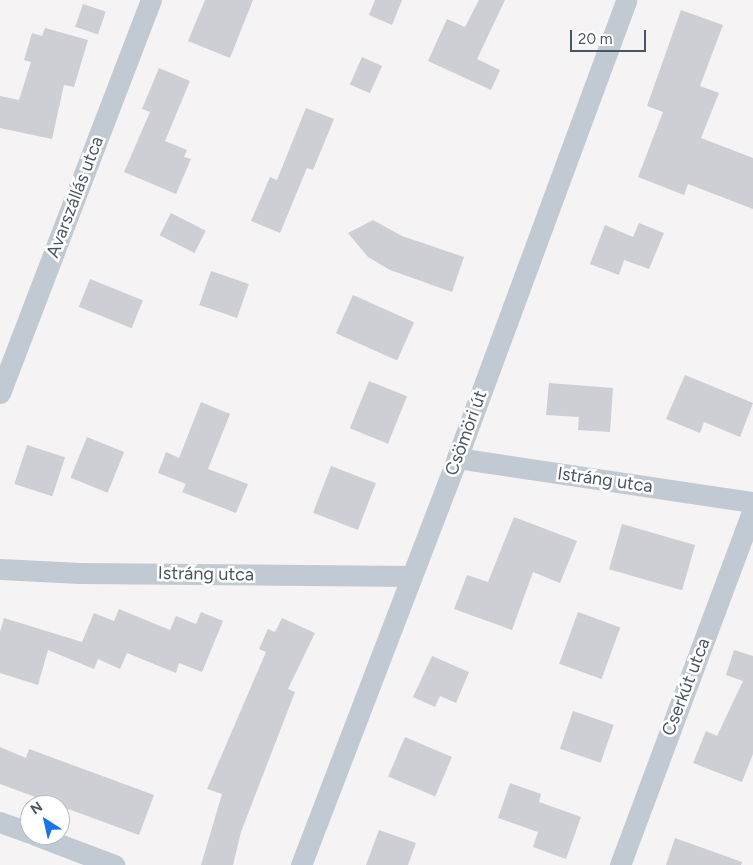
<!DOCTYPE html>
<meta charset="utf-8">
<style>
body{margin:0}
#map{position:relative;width:753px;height:865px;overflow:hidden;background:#f5f3f3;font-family:Figtree,sans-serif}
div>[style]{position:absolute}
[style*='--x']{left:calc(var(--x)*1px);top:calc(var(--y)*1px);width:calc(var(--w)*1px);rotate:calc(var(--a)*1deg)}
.building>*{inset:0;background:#cdcfd5;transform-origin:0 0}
.street>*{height:21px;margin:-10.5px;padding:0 10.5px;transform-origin:10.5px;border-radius:10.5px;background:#c1cad2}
span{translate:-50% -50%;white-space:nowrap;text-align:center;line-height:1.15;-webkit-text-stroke:5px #fff;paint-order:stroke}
.street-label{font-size:18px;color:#4a5661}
.north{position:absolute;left:20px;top:795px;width:50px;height:50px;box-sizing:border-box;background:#fff;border:1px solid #b7bbc0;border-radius:50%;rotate:325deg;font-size:14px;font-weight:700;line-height:20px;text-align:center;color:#4a5661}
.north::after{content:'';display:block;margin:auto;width:18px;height:22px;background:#1a73e8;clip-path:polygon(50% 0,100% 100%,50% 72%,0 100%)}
.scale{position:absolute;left:570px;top:30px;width:76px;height:22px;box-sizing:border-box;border:2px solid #4a5661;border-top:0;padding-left:6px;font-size:15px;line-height:18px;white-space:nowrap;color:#4a5661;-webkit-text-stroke:4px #fff;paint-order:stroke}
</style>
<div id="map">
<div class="building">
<div style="clip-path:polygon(205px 0,253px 0,230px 58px,188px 41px)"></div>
<div style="clip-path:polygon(375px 0,402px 0,392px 25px,369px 15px)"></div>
<div style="clip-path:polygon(479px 0,505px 0,477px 59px,500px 70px,491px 90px,428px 61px,447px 19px,465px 27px)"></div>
<div style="left:83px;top:4px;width:24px;height:24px;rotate:19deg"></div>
<div style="clip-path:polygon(681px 10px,723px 25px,700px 86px,719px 93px,701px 138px,753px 158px,753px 209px,688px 184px,684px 195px,638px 177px,663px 112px,647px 106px)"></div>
<div style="clip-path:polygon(45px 28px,88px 40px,74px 87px,64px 85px,52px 139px,0 128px,0 96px,19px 100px,31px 62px,24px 60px,32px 33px,42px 36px)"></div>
<div style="left:362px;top:57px;width:22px;height:30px;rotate:24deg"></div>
<div style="clip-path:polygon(159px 68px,190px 81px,165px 141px,187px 150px,184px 157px,191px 159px,176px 194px,124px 172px,150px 112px,142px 109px)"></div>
<div style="clip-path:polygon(306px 108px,334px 119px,313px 170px,307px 168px,280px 233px,251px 221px,270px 177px,277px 180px)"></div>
<div style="left:171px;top:213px;width:39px;height:25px;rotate:27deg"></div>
<div style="clip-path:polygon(373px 220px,402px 236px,464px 257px,452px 292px,390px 270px,368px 257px,348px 233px)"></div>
<div style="clip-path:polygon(639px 223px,664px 233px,649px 269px,624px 260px,619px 275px,590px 264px,605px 225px,633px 237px)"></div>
<div style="left:211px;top:271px;width:40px;height:36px;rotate:19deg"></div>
<div style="left:90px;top:279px;width:57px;height:30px;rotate:22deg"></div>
<div style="left:353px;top:295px;width:67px;height:42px;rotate:24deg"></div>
<div style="clip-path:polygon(685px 375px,753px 403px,740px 437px,704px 422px,700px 433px,666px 419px)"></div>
<div style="left:369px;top:381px;width:41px;height:51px;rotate:22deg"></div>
<div style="clip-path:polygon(549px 383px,613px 388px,610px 432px,578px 430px,579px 417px,546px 415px)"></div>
<div style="clip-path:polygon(201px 402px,230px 414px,208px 469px,248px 484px,236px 513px,182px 492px,186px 484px,158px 473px,166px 452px,179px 458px)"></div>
<div style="left:87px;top:437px;width:40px;height:44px;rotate:22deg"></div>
<div style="left:27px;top:445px;width:40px;height:41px;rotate:18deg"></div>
<div style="left:331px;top:466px;width:48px;height:50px;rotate:21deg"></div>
<div style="clip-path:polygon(514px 517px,577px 541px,560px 583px,533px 572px,512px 630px,454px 609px,467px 575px,488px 582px)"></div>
<div style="left:622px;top:524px;width:76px;height:47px;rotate:16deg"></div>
<div style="clip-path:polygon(119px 609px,170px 630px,176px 616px,196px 624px,201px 612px,223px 621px,202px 672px,179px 663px,176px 673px,127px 653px,120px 669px,98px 659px,94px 669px,48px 650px,38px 685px,0 673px,0 632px,4px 618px,82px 642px,94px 613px,114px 621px)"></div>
<div style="left:578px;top:612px;width:45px;height:55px;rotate:20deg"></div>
<div style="clip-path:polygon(282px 618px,315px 633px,288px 689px,295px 692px,241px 832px,233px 865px,201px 865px,222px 794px,207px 789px,266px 652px,259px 649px,268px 629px,275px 632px)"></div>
<div style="clip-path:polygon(734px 650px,753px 656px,753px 754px,742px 782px,693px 763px,706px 731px,717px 736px,743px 681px,726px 675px)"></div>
<div style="clip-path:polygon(432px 656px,469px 672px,456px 703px,440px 696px,435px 707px,413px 697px)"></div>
<div style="left:573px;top:711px;width:43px;height:40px;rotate:19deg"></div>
<div style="left:405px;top:737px;width:51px;height:43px;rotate:23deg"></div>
<div style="clip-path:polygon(0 747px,26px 758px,29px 749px,154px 795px,139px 835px,0 784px)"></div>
<div style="clip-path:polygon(510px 783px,541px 794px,539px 802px,581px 817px,566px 859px,533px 847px,538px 832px,498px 818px)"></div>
<div style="clip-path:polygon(379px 830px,416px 843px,408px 865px,366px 865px)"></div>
<div style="clip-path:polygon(675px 838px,742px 862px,741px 865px,666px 865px)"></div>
</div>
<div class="street">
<div style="--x:0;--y:393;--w:421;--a:-69"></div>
<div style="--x:457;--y:458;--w:299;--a:8.5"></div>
<div style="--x:0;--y:569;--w:80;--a:2.9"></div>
<div style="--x:80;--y:573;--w:332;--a:0.5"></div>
<div style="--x:0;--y:822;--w:32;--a:20"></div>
<div style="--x:35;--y:835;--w:85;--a:20.8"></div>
<div style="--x:301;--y:865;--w:436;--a:-69"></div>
<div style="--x:457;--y:458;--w:488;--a:-69.7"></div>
<div style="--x:620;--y:865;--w:380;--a:-69.5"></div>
</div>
<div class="street-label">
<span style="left:75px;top:197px;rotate:-69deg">Avarszállás utca</span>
<span style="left:466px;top:433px;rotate:-70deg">Csömöri út</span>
<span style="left:605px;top:480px;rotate:8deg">Istráng utca</span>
<span style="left:206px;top:574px;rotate:1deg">Istráng utca</span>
<span style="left:686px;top:687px;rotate:-69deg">Cserkút utca</span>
</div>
<div class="north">N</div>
<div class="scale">20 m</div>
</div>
